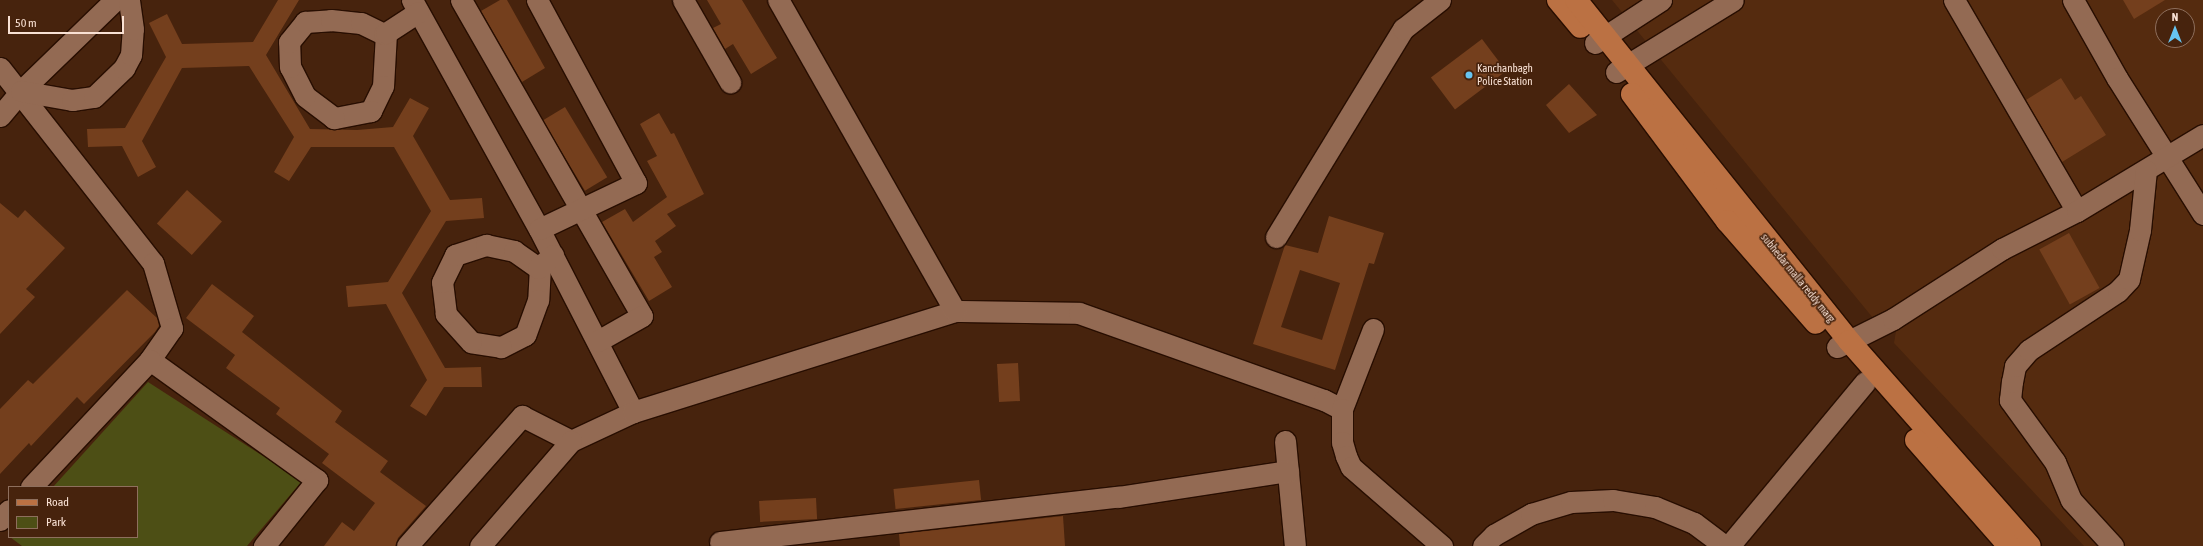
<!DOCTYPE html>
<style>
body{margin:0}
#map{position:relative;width:2203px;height:546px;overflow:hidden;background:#47230d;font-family:"Asap Condensed",sans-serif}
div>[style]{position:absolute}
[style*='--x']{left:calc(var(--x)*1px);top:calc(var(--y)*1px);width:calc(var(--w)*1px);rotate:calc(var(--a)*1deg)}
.built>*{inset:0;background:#552b0f}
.green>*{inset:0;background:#4d4f15}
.building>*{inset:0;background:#743f1d;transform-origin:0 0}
.roads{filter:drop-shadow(1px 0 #280e01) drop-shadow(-1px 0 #280e01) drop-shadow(0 1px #280e01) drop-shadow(0 -1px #280e01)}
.minor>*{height:21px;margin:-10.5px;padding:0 10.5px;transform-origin:10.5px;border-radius:10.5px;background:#936a53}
.major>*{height:22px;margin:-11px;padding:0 11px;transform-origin:11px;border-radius:11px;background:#bb7143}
.dots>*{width:11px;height:11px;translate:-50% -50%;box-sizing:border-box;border:2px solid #47230d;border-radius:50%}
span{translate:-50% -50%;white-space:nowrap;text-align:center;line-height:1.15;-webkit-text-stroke:3.5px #47230d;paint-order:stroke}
.poi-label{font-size:11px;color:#f9e1d4}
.left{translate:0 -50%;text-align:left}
.street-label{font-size:11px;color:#f9e1d4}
.legend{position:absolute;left:8px;top:486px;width:130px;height:52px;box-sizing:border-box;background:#47230d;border:1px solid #8e6f5d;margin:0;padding:5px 7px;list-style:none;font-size:12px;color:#f9e1d4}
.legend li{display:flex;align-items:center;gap:8px;height:20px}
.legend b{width:20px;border:1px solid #8e6f5d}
.north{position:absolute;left:2155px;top:8px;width:40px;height:40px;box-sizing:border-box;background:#47230d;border:1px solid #8e6f5d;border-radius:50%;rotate:0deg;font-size:11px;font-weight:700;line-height:16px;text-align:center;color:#f9e1d4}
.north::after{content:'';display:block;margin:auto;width:14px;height:18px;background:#67c4f0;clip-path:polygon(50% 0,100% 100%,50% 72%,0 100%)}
.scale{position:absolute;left:8px;top:16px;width:116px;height:18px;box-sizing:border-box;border:2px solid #f9e1d4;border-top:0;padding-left:5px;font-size:12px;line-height:14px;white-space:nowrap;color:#f9e1d4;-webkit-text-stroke:3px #47230d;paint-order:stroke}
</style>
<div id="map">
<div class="built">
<div style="clip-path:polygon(evenodd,1612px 0,2203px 0,2203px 546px,2084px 546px,1894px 343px,1897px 325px,1873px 318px,1612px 0,2163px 16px,2187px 16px,2187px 40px,2163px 40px,2163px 16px)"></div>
</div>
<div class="green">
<div style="clip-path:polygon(148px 382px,302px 481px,247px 546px,22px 546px,10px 537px,137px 537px,137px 487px,53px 487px)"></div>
</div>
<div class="building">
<div style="clip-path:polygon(278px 0,299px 0,266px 55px,310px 129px,357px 130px,393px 127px,410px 98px,429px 108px,413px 136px,450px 200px,482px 198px,484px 218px,446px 221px,402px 293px,445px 368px,481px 367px,482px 387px,444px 387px,426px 416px,410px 406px,427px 380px,386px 304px,348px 307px,346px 286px,388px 282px,431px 211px,394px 147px,311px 147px,289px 181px,274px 172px,294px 137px,249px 66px,182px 68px,142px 141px,156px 167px,138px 177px,122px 146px,88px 147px,87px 129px,125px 128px,166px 57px,149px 23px,167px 14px,182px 44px,253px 42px)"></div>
<div style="clip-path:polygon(500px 0,507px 0,545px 68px,522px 82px,481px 11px)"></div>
<div style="clip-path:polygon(707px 0,742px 0,777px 58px,751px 74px,733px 44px,725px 49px,713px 28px,721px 24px)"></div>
<div style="clip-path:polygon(2123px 0,2165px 0,2134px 19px)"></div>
<div style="left:1482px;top:39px;width:40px;height:64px;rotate:53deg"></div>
<div style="clip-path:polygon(2061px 78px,2075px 100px,2081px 96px,2106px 135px,2062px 162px,2026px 100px)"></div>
<div style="clip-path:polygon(1569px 84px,1597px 115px,1569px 133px,1546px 105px)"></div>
<div style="left:565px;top:107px;width:82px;height:26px;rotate:59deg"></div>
<div style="clip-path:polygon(659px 113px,671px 134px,674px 133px,704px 194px,667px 214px,676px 226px,655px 241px,662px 252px,654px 257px,672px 287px,649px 301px,602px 222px,625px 209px,633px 222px,667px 197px,647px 161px,657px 156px,640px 124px)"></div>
<div style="left:187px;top:190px;width:47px;height:45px;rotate:42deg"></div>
<div style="clip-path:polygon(0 203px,18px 218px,25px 210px,65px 248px,26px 289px,35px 297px,0 334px)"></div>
<div style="clip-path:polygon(evenodd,1329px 216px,1384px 233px,1374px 264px,1369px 263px,1335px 370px,1253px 344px,1285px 245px,1318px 253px,1329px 216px,1300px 270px,1340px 283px,1322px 340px,1281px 327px,1300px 270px)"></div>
<div style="left:2069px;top:233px;width:63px;height:34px;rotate:61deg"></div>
<div style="clip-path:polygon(212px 284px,254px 316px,242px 332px,342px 411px,335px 422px,388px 461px,380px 472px,426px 506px,398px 538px,395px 546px,324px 546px,342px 522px,354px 531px,375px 503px,322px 463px,329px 454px,276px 414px,280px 408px,226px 368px,235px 355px,186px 318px)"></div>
<div style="clip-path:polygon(127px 290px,157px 318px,159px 326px,155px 332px,84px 404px,77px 397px,31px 446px,29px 443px,0 474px,0 409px,28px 380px,33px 384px)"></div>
<div style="left:1018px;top:363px;width:38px;height:21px;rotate:87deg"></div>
<div style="left:979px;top:480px;width:20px;height:86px;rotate:84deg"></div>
<div style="left:816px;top:498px;width:21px;height:57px;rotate:87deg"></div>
<div style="clip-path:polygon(1063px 516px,1065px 546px,900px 546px,899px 534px)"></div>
</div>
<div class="roads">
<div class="minor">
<div style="--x:412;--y:0;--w:262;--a:61"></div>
<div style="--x:539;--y:229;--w:206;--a:62.8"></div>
<div style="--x:461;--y:0;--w:364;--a:60.2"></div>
<div style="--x:642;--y:316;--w:51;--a:150.4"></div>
<div style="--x:537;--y:0;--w:208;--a:61.6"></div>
<div style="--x:636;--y:183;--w:107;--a:154.6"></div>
<div style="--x:683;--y:0;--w:95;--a:60.2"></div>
<div style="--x:1954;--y:0;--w:244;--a:59.8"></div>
<div style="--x:2073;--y:0;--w:90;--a:60.6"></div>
<div style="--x:2117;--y:78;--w:161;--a:57.7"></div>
<div style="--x:386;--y:33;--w:53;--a:93.2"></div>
<div style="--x:383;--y:86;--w:28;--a:116"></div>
<div style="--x:371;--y:111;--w:38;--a:169"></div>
<div style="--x:334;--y:118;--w:36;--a:-143"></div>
<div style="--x:305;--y:96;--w:33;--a:-117"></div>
<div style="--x:290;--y:67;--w:25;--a:-92"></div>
<div style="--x:289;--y:42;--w:26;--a:-51"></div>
<div style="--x:305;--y:22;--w:26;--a:-4"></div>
<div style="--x:331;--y:20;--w:30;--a:6"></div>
<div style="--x:361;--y:23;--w:25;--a:26"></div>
<div style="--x:384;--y:34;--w:2;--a:-27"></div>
<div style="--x:386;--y:33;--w:38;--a:-33"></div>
<div style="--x:1595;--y:43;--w:79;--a:-33.1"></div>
<div style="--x:0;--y:68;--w:248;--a:51.9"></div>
<div style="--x:153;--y:263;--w:68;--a:73.7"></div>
<div style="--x:172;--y:328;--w:39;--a:125"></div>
<div style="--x:150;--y:360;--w:206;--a:35.7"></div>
<div style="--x:317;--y:480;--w:85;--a:128.8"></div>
<div style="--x:1616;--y:72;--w:137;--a:-31.6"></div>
<div style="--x:21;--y:91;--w:131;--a:-44.1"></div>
<div style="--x:0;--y:116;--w:33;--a:-50"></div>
<div style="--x:21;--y:91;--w:52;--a:10"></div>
<div style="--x:72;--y:100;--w:22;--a:-8"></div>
<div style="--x:94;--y:97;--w:42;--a:-44"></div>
<div style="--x:124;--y:68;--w:15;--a:-62"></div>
<div style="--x:131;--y:55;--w:26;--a:-86"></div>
<div style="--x:133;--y:29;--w:29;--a:-98"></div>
<div style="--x:1276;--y:237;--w:244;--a:-58.6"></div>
<div style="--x:1403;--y:29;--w:47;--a:-38.1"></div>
<div style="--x:540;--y:266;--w:34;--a:93"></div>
<div style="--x:538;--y:300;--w:37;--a:110"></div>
<div style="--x:525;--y:335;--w:27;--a:153"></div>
<div style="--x:501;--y:347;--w:30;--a:-171"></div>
<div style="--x:471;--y:342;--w:38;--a:-132"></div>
<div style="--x:446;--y:314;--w:32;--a:-97"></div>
<div style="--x:442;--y:282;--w:30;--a:-64"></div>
<div style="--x:455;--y:255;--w:33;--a:-18"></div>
<div style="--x:486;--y:245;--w:29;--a:12"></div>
<div style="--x:514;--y:251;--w:29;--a:35"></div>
<div style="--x:538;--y:268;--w:20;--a:-41"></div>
<div style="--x:955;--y:311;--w:124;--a:0.9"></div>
<div style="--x:1079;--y:313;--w:260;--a:19.6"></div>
<div style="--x:1324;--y:400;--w:20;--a:27"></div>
<div style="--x:1373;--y:329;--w:86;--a:111.2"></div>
<div style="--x:1342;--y:409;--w:33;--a:90"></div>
<div style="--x:1342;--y:442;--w:15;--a:74"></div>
<div style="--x:1346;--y:456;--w:12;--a:66"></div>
<div style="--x:1351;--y:467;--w:121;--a:41"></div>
<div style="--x:1837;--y:347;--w:63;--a:-26.6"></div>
<div style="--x:1893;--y:319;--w:130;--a:-32.7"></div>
<div style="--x:2002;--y:249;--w:84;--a:-26.9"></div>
<div style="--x:2077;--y:211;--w:147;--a:-31.1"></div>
<div style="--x:1285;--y:441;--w:105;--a:84.6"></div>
<div style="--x:31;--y:487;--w:174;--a:-46.9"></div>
<div style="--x:0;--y:520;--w:13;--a:-48"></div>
<div style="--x:720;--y:542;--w:401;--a:-6.5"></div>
<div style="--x:1118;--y:497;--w:172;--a:-8.7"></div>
<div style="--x:407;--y:546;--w:174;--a:-48.5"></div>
<div style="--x:522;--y:416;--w:55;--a:27"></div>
<div style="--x:571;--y:441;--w:68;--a:-25.1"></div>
<div style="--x:633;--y:412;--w:337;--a:-17.4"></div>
<div style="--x:955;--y:311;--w:358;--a:-119.6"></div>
<div style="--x:480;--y:546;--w:139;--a:-49.1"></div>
<div style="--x:1483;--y:546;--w:16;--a:-45"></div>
<div style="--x:1494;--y:535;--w:43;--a:-29.6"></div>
<div style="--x:1531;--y:514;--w:42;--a:-16.7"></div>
<div style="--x:1571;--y:502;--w:42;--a:-2.7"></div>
<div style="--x:1613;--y:500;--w:43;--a:9.5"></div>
<div style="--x:1655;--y:507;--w:42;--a:22.3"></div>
<div style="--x:1694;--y:523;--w:39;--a:37"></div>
<div style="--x:1729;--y:546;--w:213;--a:-50.3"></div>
<div style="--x:2113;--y:546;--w:62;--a:-132.4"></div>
<div style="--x:2071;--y:500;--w:41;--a:-112.8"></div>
<div style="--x:2055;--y:462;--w:77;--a:-126"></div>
<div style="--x:2010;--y:400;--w:18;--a:-84"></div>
<div style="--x:2012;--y:382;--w:16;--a:-79"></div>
<div style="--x:2015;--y:366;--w:21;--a:-49"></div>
<div style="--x:2029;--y:350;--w:107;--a:-33.5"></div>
<div style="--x:2118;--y:291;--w:16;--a:-47"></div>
<div style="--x:2129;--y:279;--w:50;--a:-77.3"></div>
<div style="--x:2140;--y:230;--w:60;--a:-84.3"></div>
</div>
<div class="major">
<div style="--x:1558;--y:0;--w:35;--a:50"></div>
<div style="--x:1576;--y:0;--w:437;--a:51.3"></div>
<div style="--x:1849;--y:341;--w:273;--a:48.6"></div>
<div style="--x:1632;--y:94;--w:159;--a:53.2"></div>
<div style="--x:1727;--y:221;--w:135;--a:48.9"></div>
<div style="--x:1916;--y:440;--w:141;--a:48.7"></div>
</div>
</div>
<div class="dots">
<div style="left:1469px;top:75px;background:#67c4f0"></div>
</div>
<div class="poi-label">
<span class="left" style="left:1477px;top:75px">Kanchanbagh<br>Police Station</span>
</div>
<div class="street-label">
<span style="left:1798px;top:278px;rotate:51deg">subhedar malla reddy marg</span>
</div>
<ul class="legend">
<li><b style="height:5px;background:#bb7143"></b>Road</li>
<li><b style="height:11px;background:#4d4f15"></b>Park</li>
</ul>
<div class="north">N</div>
<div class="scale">50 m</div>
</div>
